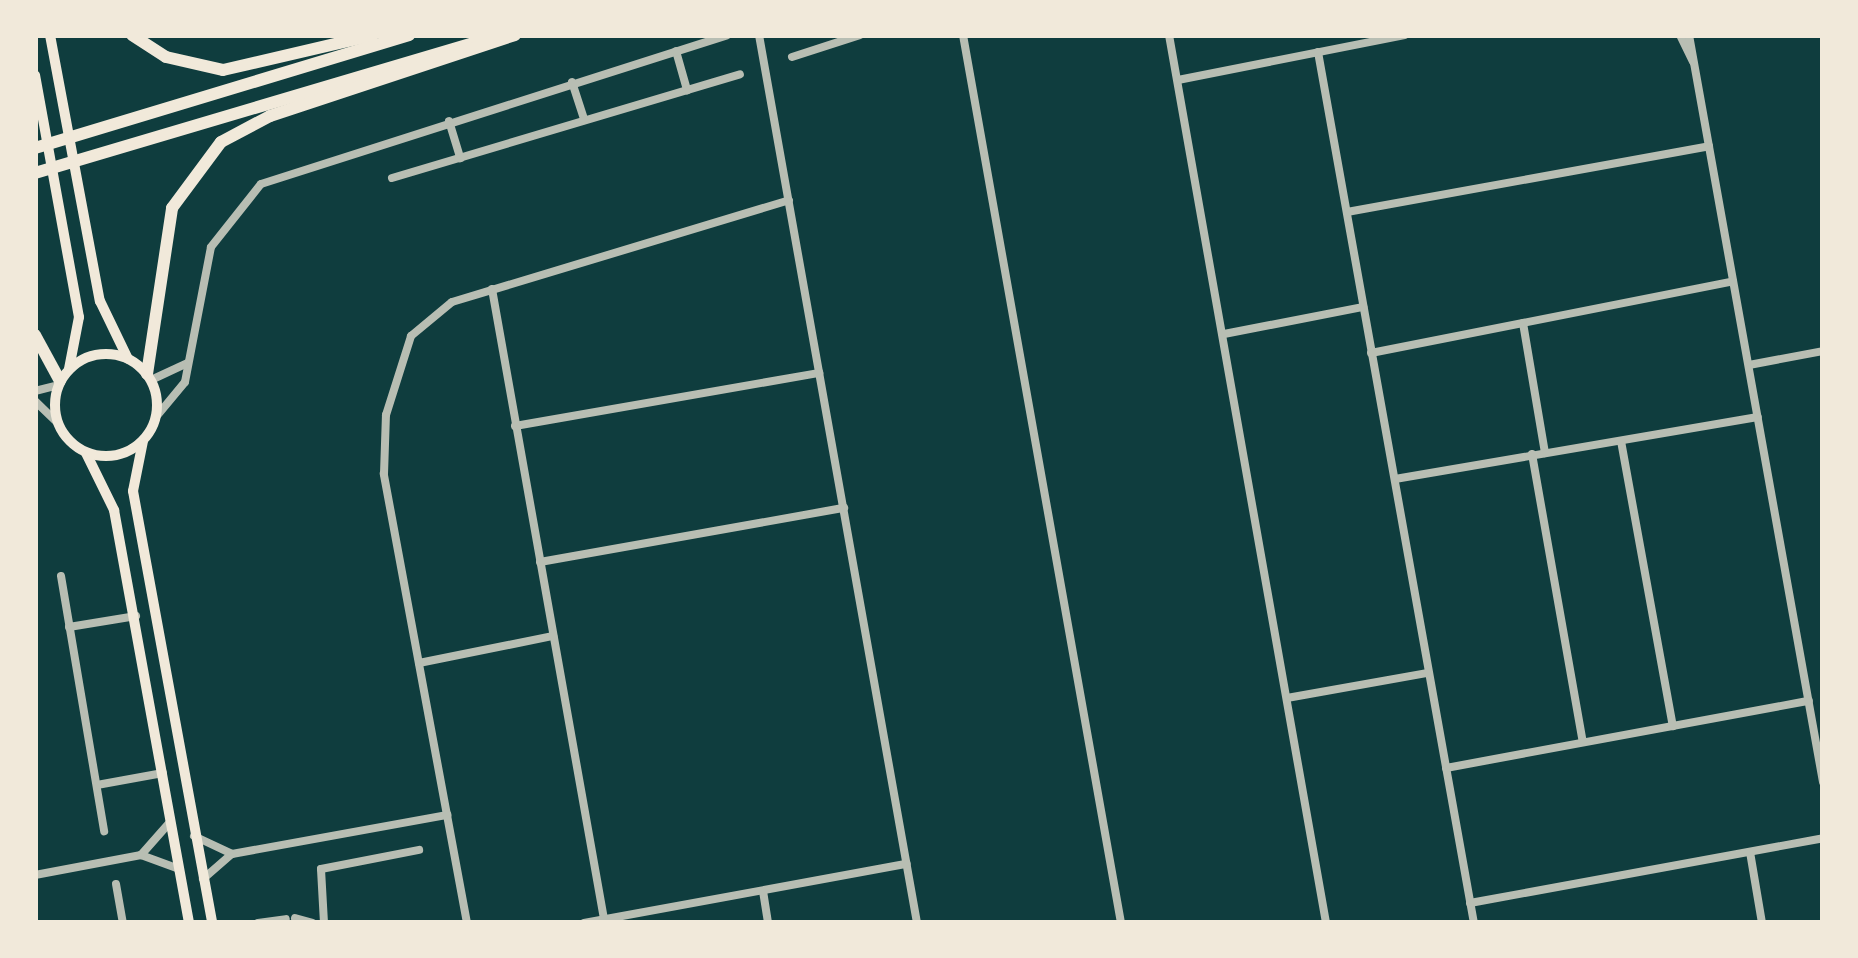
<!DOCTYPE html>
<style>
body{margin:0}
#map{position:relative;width:1858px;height:958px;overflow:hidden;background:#0f3d3e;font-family:Mulish,sans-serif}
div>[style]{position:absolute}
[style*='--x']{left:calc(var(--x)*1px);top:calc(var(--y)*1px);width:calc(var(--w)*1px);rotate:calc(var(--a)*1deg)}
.minor>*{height:8px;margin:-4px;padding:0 4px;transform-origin:4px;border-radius:4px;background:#b8beb3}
.secondary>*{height:10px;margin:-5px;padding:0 5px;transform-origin:5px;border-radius:5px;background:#f1e9da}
.secondary>.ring{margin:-5px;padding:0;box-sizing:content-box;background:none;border:10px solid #f1e9da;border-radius:50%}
.motorway>*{height:12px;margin:-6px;padding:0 6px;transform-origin:6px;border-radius:6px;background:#f1e9da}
span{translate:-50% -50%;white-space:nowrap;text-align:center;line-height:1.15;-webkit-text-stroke:9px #f1e9da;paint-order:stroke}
.frame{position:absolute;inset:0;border:38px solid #f1e9da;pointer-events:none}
</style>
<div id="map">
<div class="minor">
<div style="--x:759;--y:35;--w:902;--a:79.91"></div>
<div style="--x:963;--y:35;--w:902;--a:79.91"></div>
<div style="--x:1169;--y:35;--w:902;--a:79.97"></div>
<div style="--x:1680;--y:35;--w:30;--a:64"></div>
<div style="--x:1689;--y:35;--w:759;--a:79.83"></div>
<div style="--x:676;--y:51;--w:41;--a:74.2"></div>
<div style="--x:1318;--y:52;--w:885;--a:79.85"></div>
<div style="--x:792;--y:57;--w:71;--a:-17.9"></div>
<div style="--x:1178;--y:80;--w:231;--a:-11.2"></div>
<div style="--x:572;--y:82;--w:40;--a:72"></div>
<div style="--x:449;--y:121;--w:39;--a:73"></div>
<div style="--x:392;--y:178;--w:363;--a:-16.6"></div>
<div style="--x:1347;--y:212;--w:368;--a:-10.3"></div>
<div style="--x:492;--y:289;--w:640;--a:79.92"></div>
<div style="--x:1523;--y:323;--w:132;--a:80.4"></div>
<div style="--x:1224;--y:334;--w:142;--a:-11"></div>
<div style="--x:1371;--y:353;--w:369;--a:-11.2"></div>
<div style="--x:1749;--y:365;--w:75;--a:-10.7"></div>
<div style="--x:151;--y:380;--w:40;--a:-25"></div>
<div style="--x:35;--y:391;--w:25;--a:-14"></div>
<div style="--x:35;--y:401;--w:30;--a:44"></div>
<div style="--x:156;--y:417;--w:45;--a:-50.4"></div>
<div style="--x:185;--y:382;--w:137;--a:-79.1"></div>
<div style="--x:211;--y:247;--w:80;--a:-51.6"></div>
<div style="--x:261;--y:184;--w:489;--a:-17.7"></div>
<div style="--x:515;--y:426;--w:309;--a:-9.9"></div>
<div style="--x:1621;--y:441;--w:290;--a:79.7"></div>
<div style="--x:1532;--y:454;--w:292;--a:80"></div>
<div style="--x:1395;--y:479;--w:368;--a:-9.7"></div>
<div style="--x:540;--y:562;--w:309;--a:-10.1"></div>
<div style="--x:61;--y:576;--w:259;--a:80.4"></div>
<div style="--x:69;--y:627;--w:68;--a:-9.3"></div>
<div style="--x:419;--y:663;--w:137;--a:-11.4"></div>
<div style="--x:1287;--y:698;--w:143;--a:-10.1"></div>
<div style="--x:1446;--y:768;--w:369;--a:-10.5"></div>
<div style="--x:97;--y:785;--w:67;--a:-10.3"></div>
<div style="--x:194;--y:836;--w:42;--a:25.3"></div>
<div style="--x:232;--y:854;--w:219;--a:-10.3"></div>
<div style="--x:1750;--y:852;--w:72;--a:80.4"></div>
<div style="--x:141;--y:855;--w:40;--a:20.2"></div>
<div style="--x:35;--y:875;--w:108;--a:-10.7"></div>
<div style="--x:141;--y:855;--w:45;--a:-48.6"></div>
<div style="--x:203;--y:879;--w:38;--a:-41"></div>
<div style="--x:116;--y:884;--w:40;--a:80"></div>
<div style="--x:763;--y:891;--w:32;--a:81"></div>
<div style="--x:1470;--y:903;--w:359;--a:-10.4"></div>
<div style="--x:295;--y:918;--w:18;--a:16"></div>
<div style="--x:258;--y:923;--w:28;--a:-8"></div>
<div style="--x:324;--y:923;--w:54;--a:-93.2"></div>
<div style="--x:321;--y:869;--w:100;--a:-11"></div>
<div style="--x:467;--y:923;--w:457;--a:-100.5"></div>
<div style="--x:384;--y:474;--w:59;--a:-88.1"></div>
<div style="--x:386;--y:415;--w:83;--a:-72.4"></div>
<div style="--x:411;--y:336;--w:53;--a:-39.7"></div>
<div style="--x:452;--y:302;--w:352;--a:-16.8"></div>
<div style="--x:584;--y:923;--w:328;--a:-10.4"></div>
</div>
<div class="secondary">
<div style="--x:50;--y:35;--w:271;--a:79.4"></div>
<div style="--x:100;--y:301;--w:64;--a:64.2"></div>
<div style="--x:35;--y:75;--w:246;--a:79.7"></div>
<div style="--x:79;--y:317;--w:53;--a:100.9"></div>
<div class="ring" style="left:55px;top:354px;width:92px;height:92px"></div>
<div style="--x:143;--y:441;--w:51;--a:101.3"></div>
<div style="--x:133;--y:491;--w:439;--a:79.6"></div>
<div style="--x:86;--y:453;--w:64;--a:63.8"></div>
<div style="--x:114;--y:510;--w:420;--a:79.7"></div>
</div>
<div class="motorway">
<div style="--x:132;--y:35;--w:40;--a:32.9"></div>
<div style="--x:166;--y:57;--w:58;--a:12.8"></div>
<div style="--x:223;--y:70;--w:154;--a:-13.1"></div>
<div style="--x:35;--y:148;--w:391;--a:-16.8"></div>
<div style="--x:35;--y:173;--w:467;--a:-16.5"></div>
<div style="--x:35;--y:335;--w:52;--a:61.5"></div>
<div style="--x:147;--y:374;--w:168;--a:-81.4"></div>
<div style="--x:172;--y:208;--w:82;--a:-53.4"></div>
<div style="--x:221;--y:142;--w:55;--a:-28"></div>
<div style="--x:270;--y:116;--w:258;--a:-18.3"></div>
</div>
<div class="frame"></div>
</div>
